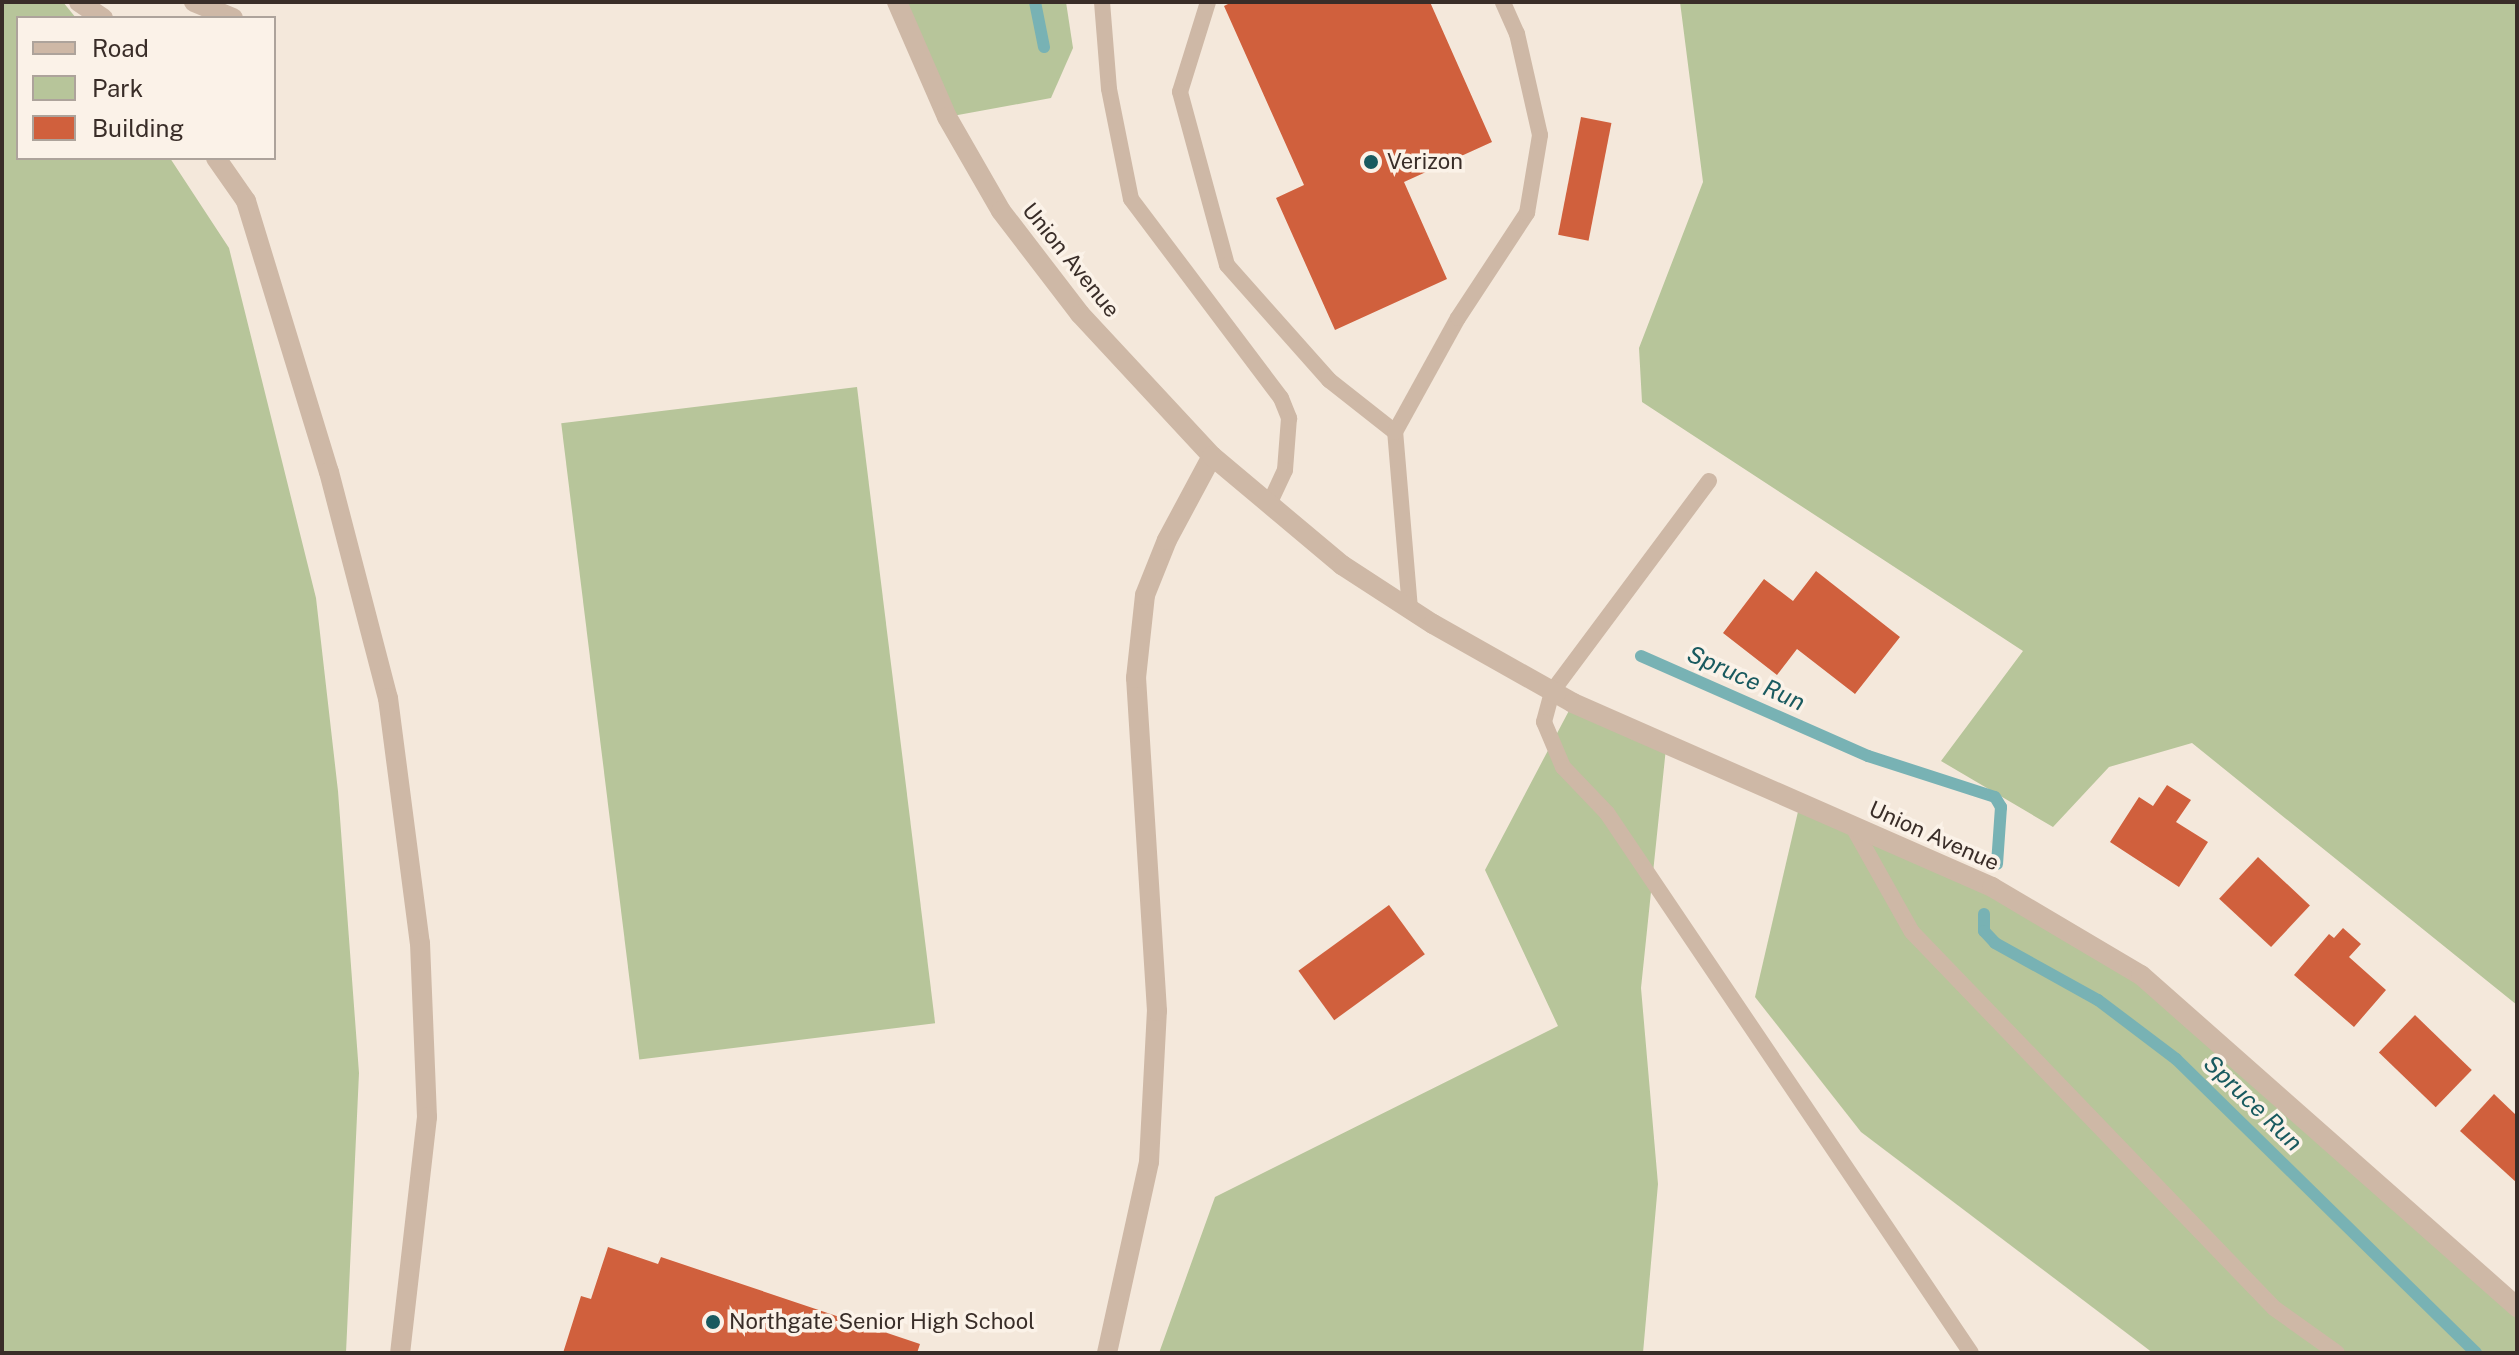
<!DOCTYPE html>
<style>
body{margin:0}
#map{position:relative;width:2519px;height:1355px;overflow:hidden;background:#f4e8db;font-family:"Public Sans",sans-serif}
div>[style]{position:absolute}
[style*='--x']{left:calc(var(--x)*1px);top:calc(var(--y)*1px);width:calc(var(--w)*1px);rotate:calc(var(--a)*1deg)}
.green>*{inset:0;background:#b7c59a;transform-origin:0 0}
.stream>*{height:12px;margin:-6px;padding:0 6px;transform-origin:6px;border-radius:6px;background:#78b2b4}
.building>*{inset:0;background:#d0603d;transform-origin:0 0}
.service>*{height:16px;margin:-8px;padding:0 8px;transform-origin:8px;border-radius:8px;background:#ceb8a6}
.minor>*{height:20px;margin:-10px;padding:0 10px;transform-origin:10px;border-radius:10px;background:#ceb8a6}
.tertiary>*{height:20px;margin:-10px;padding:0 10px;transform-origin:10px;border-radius:10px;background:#ceb8a6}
.dots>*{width:22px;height:22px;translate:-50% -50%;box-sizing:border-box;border:4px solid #fbf2e8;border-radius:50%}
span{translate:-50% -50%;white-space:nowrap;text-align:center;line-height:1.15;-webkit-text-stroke:7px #fbf2e8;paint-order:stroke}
.poi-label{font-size:22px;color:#392d28}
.left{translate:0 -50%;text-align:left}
.street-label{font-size:22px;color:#392d28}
.water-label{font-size:24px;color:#195a5f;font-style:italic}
.frame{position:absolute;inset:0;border:4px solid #392d28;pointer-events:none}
.legend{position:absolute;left:16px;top:16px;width:260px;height:144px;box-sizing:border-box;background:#fbf2e8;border:2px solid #ada39b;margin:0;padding:10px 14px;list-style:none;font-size:24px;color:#392d28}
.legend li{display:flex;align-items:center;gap:16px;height:40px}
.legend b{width:40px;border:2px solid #ada39b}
</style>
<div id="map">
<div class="green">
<div style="clip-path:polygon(2px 2px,63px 2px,76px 18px,18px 18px,18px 158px,170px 158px,229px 248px,316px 598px,338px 791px,359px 1073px,346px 1353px,2px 1353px)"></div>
<div style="clip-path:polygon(897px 2px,1066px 2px,1073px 48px,1051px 98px,947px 117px)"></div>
<div style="clip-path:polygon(1680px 2px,2517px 2px,2517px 1005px,2192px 743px,2109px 767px,2053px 827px,1941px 761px,2023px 651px,1642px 402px,1639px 348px,1703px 182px)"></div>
<div style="left:857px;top:387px;width:641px;height:298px;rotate:83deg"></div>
<div style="clip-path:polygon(1573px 703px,1666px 748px,1641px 988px,1658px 1184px,1643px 1353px,1159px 1353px,1215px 1197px,1558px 1026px,1485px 870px)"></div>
<div style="clip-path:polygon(1800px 803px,1992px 887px,2141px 975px,2517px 1307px,2517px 1353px,2153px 1353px,1861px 1132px,1755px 997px)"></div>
</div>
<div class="stream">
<div style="--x:1035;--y:2;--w:46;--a:78.7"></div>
<div style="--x:1641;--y:656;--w:248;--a:23.8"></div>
<div style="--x:1868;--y:756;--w:133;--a:17.9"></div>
<div style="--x:1995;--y:797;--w:12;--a:59"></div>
<div style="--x:2001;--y:807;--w:57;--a:94"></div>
<div style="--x:1984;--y:914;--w:17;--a:90"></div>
<div style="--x:1984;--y:931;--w:16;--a:47"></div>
<div style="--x:1995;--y:943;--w:118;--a:29"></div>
<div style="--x:2098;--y:1000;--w:98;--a:37.1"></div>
<div style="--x:2176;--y:1059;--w:420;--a:44.4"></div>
</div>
<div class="building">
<div style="clip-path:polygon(1232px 2px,1430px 2px,1492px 142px,1404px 182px,1447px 279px,1335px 330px,1276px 198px,1304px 185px,1224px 6px)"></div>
<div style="left:1581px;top:117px;width:31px;height:120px;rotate:11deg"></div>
<div style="clip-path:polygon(1816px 571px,1900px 637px,1855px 694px,1797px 649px,1777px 675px,1723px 633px,1764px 579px,1793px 601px)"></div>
<div style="clip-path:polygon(2167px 785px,2191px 800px,2176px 822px,2208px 842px,2179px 887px,2110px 842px,2139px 797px,2153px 806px)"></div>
<div style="left:2258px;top:857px;width:71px;height:57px;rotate:43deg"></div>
<div style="left:1389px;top:905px;width:61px;height:112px;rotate:54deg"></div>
<div style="clip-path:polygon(2343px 928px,2361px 944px,2349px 957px,2386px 990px,2354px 1027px,2294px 975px,2329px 934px,2334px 938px)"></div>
<div style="left:2415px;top:1015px;width:79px;height:52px;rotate:44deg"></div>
<div style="clip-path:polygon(2494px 1094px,2517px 1116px,2517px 1183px,2460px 1131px)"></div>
<div style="clip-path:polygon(608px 1247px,658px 1264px,661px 1257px,920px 1344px,917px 1353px,563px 1353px,581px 1296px,591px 1299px)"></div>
</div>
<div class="service">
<div style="--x:1102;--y:2;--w:87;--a:85.4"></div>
<div style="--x:1109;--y:89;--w:112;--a:78.7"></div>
<div style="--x:1131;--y:199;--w:249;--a:53"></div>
<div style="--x:1281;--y:398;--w:22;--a:68"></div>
<div style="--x:1289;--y:418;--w:52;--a:94.4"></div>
<div style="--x:1285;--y:470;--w:38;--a:115"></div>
<div style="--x:1208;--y:2;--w:94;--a:107.3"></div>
<div style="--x:1180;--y:92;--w:179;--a:74.8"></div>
<div style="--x:1227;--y:265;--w:154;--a:48.4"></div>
<div style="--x:1329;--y:380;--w:84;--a:38.2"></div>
<div style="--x:1709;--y:481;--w:263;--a:126.7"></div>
<div style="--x:1552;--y:692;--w:31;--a:105"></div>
<div style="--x:1544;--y:722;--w:49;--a:67.1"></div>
<div style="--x:1563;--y:767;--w:64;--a:46.3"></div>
<div style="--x:1607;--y:813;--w:651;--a:56.02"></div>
<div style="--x:1410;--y:609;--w:178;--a:-94.8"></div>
<div style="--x:1395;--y:432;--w:130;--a:-61.1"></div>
<div style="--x:1458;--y:318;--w:126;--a:-56.7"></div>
<div style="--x:1527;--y:213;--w:79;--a:-80.5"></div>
<div style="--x:1540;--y:135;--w:104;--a:-102.8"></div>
<div style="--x:1517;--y:34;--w:35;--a:-114"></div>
<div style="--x:1853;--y:827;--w:120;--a:60.7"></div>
<div style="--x:1912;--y:932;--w:522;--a:46.09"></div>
<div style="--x:2274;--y:1308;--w:77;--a:35.5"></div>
</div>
<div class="minor">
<div style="--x:79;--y:2;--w:29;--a:34"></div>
<div style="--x:194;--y:2;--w:42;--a:22.3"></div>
<div style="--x:216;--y:158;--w:52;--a:55.1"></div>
<div style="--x:246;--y:201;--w:283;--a:73"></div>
<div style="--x:329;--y:472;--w:234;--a:75.4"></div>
<div style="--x:388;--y:698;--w:247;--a:82.6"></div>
<div style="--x:420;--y:943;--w:174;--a:87.7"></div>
<div style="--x:427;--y:1117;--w:238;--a:96.5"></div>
<div style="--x:1107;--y:1353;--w:196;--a:-77.6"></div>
<div style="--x:1149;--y:1162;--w:151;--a:-87"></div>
<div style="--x:1157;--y:1011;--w:334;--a:-93.6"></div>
<div style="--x:1136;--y:678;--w:83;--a:-83.8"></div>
<div style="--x:1145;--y:595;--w:59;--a:-68.2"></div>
<div style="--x:1167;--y:540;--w:95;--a:-61.8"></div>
</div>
<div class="tertiary">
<div style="--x:897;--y:2;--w:125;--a:66.5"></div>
<div style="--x:947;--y:117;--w:108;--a:60.1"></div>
<div style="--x:1001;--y:211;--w:130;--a:52.5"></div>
<div style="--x:1080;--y:314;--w:194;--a:47.1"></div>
<div style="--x:1212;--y:456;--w:170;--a:40"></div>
<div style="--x:1342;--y:565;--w:108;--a:33"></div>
<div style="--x:1433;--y:624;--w:161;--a:29.4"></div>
<div style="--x:1573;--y:703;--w:458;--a:23.7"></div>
<div style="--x:1992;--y:887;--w:173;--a:30.6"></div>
<div style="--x:2141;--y:975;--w:502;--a:41.44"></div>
</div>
<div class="dots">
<div style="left:1371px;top:162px;background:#195a5f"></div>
<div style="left:713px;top:1322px;background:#195a5f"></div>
</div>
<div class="poi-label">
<span class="left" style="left:1387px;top:162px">Verizon</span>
<span class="left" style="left:729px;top:1322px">Northgate Senior High School</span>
</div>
<div class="street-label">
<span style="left:1071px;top:260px;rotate:51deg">Union Avenue</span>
<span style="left:1934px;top:836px;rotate:24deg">Union Avenue</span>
</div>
<div class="water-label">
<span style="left:1746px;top:678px;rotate:24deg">Spruce Run</span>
<span style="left:2253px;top:1103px;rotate:44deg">Spruce Run</span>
</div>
<div class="frame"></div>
<ul class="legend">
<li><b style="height:10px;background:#ceb8a6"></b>Road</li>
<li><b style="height:22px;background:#b7c59a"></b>Park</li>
<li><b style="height:22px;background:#d0603d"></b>Building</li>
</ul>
</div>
